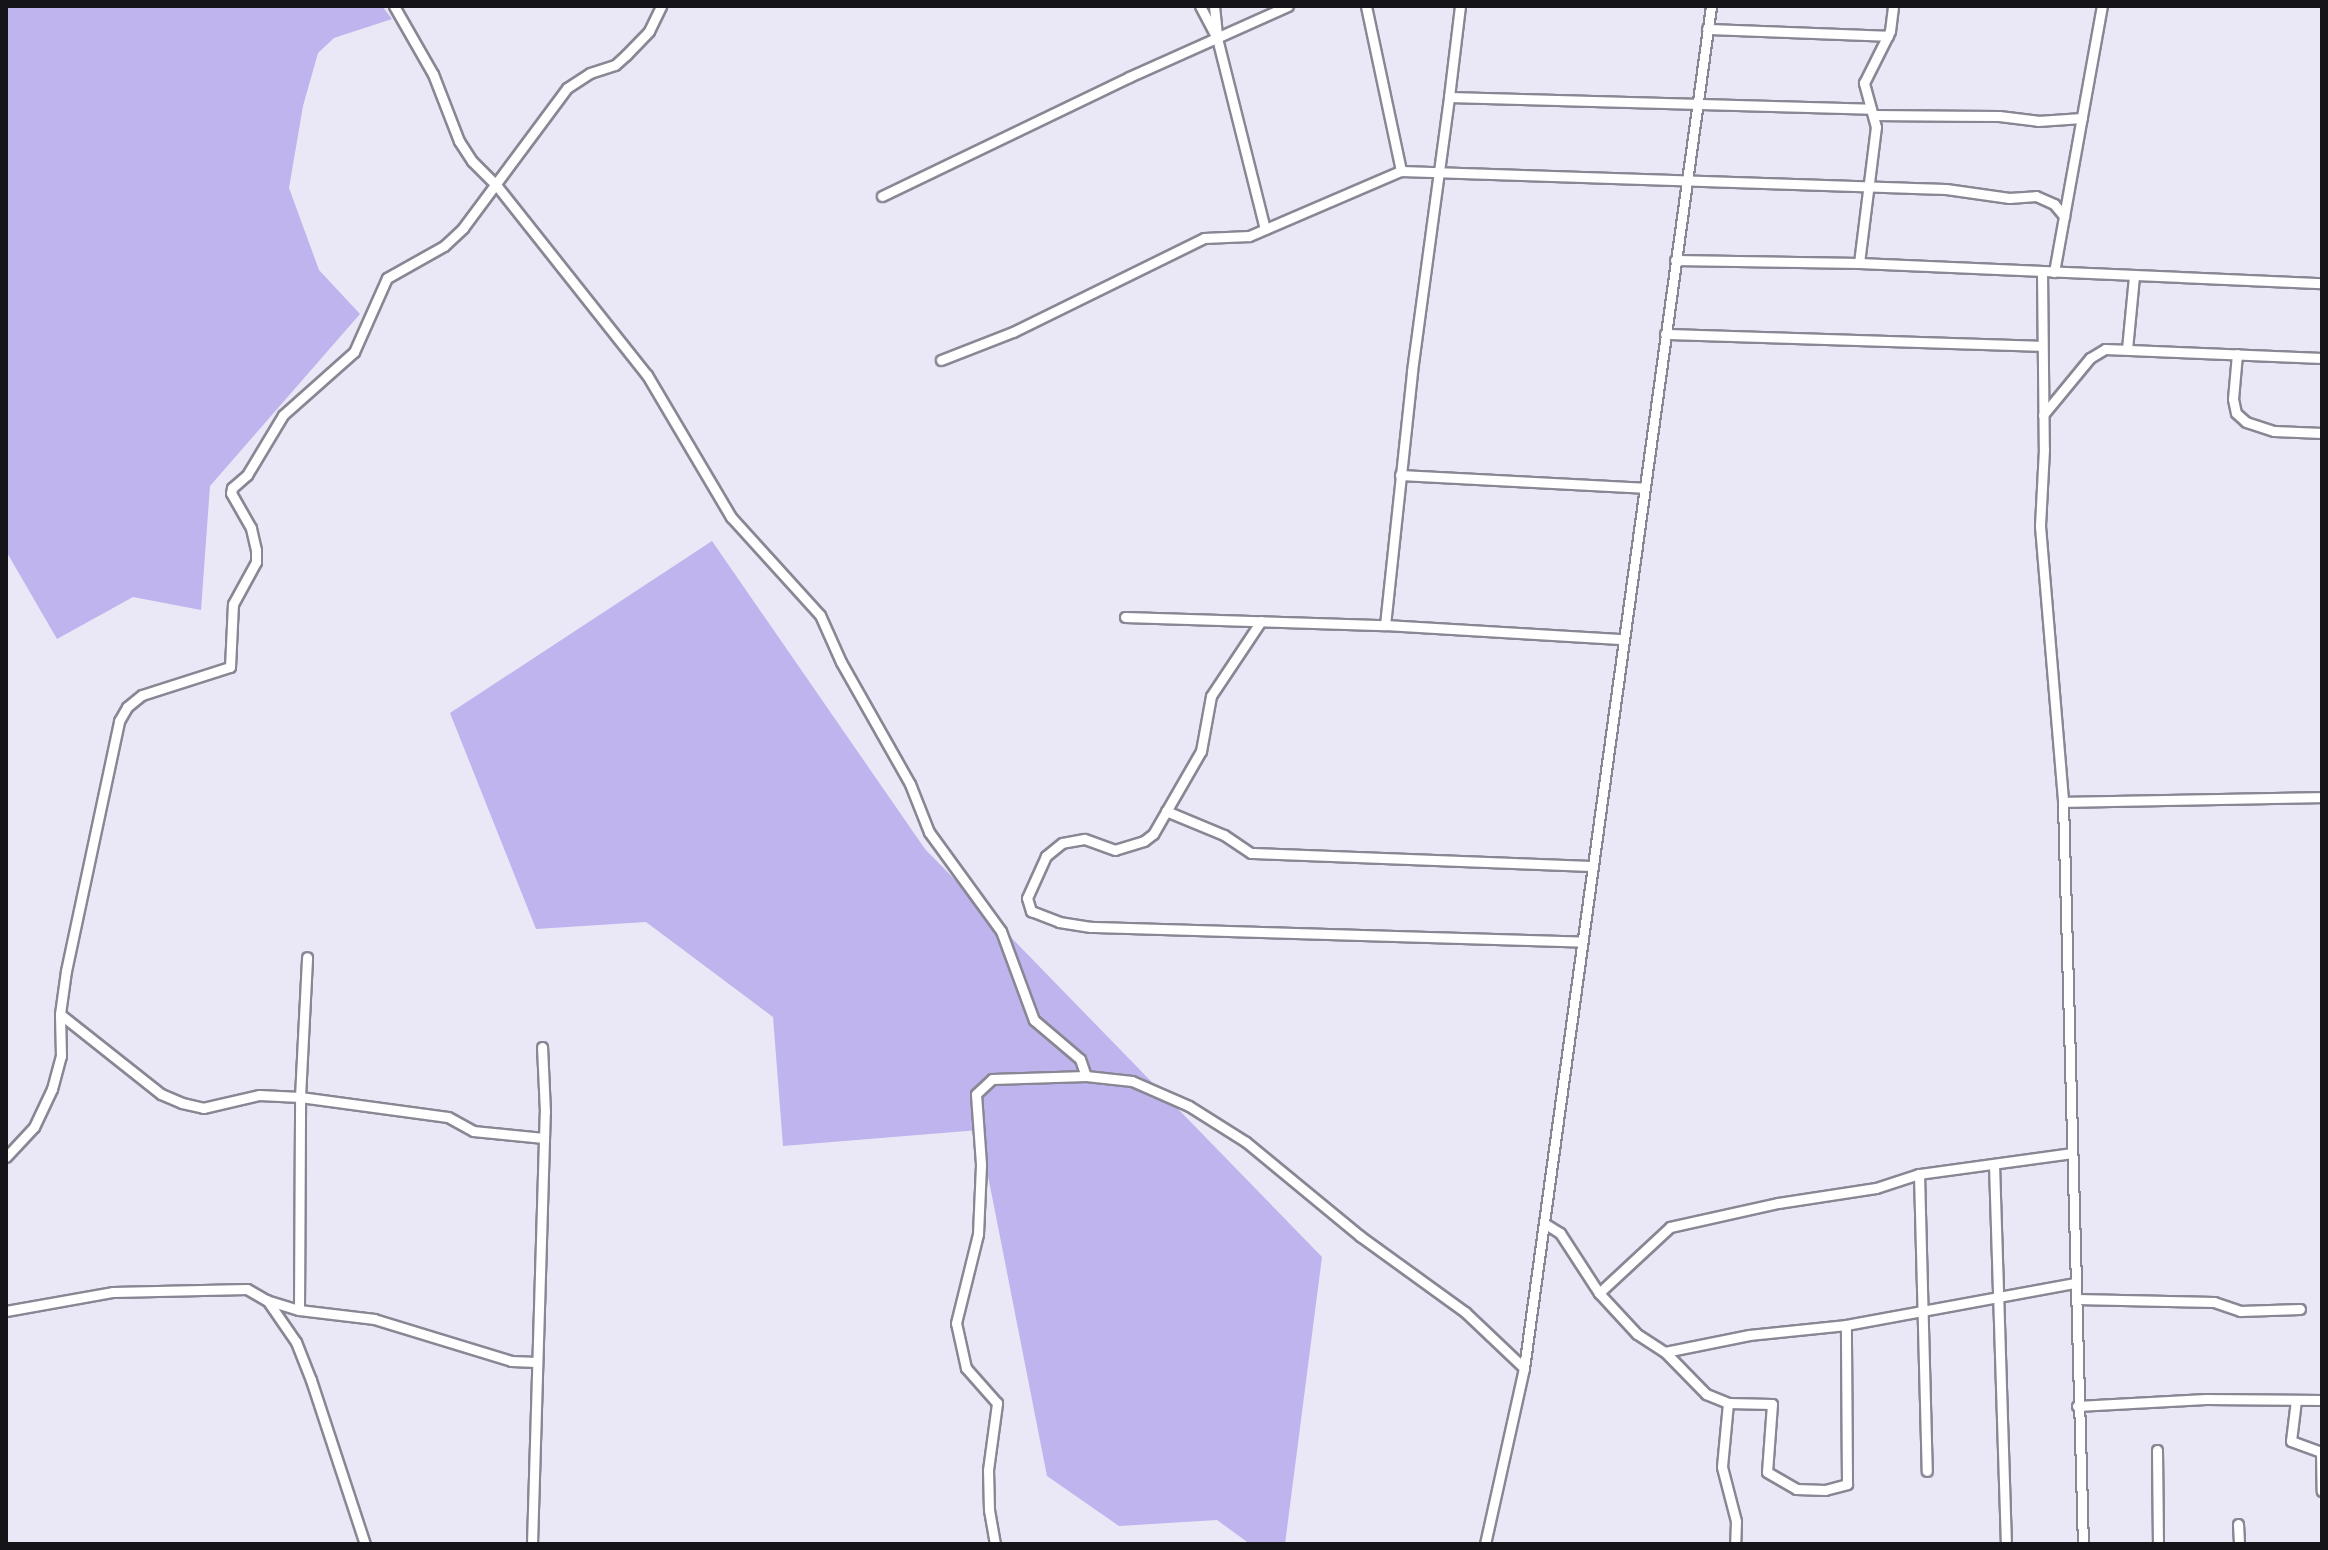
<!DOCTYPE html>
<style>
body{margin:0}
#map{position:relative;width:2328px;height:1550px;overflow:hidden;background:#eae8f6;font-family:"Work Sans",sans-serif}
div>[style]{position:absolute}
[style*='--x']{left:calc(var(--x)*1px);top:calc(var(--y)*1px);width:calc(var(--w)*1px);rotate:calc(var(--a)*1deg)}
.green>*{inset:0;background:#bfb4ed}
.roads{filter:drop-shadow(2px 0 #898794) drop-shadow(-2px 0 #898794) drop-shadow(0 2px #898794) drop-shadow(0 -2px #898794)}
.street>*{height:9px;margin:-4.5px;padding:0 4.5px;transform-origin:4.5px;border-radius:4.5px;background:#fff}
span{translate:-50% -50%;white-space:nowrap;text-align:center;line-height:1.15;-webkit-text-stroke:8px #f7f6fe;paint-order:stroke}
.frame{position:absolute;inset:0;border:8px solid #151419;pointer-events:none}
</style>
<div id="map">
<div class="green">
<div style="clip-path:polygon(6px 6px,382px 6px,392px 19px,334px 38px,318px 53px,303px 106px,289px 188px,319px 270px,360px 314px,210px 486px,201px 610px,133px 597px,57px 639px,6px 551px)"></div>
<div style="clip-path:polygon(712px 541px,925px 849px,1322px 1257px,1285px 1544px,1250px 1544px,1217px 1520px,1119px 1526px,1047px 1476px,979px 1130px,783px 1146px,773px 1017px,646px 922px,536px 929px,450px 713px)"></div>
</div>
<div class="roads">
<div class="street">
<div style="--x:394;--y:6;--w:78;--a:60.2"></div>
<div style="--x:433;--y:74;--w:72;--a:68.8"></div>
<div style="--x:459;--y:141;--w:24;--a:57"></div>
<div style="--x:472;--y:161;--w:35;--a:45"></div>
<div style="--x:497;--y:186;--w:241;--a:51.6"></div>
<div style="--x:647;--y:375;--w:165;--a:59.4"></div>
<div style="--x:731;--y:517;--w:132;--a:47.8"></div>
<div style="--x:820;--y:615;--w:51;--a:65.9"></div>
<div style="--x:841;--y:662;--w:140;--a:60.5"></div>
<div style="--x:910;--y:784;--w:52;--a:68.4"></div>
<div style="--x:929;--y:832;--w:122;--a:54"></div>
<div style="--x:1001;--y:931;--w:95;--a:69.7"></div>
<div style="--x:1034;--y:1020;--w:60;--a:40.3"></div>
<div style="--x:1080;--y:1059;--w:18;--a:71"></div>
<div style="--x:1200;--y:6;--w:36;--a:62"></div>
<div style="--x:1217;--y:38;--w:197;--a:75.9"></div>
<div style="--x:1214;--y:6;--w:28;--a:84"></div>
<div style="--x:1366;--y:6;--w:169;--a:78"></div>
<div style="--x:1460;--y:6;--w:92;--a:96.9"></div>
<div style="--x:1449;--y:97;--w:422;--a:1.6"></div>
<div style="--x:1707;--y:29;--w:181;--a:2.2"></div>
<div style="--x:1873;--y:115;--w:126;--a:0.5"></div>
<div style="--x:1999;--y:116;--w:39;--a:7"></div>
<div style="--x:2038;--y:121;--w:44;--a:-3.9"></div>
<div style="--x:882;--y:196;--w:274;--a:-25.7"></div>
<div style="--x:1129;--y:77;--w:174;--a:-24.1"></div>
<div style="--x:1675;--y:260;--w:184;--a:0.9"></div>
<div style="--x:1859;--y:263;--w:463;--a:2.5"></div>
<div style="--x:1859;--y:263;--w:137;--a:-82.9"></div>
<div style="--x:1876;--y:127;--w:46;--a:-105.3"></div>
<div style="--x:1864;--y:83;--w:58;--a:-63.4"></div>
<div style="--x:1890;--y:31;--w:25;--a:-83"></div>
<div style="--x:2042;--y:272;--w:177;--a:89.4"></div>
<div style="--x:2044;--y:449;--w:77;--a:93"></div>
<div style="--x:2040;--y:526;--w:277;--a:85.2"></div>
<div style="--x:2063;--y:802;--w:742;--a:88.46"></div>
<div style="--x:2054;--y:272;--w:270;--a:-79.8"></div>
<div style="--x:1665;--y:334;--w:376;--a:1.8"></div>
<div style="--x:2127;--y:349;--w:73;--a:-84.5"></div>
<div style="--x:2237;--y:354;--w:45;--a:95.1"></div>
<div style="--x:2233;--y:399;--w:14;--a:78"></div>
<div style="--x:2236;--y:413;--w:13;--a:42"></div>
<div style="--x:2246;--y:422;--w:29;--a:18"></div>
<div style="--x:2274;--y:431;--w:48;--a:2.4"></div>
<div style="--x:941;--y:360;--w:77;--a:-21.3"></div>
<div style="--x:1013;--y:332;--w:213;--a:-26.2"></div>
<div style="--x:1204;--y:238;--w:45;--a:-2.5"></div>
<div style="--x:1249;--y:236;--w:165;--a:-23.2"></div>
<div style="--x:1401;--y:171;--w:545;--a:1.89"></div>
<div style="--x:1946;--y:189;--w:64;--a:8.1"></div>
<div style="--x:2009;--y:198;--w:27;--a:-4"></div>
<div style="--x:2036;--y:196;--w:20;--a:24"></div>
<div style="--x:2054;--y:204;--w:16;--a:50"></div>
<div style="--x:2043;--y:415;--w:74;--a:-50.5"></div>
<div style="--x:2090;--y:358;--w:17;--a:-31"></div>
<div style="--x:2105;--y:349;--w:217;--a:2.4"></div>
<div style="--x:1400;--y:475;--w:244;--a:3"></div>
<div style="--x:1125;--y:617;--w:260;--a:1.8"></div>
<div style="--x:1385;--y:625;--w:239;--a:3.4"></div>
<div style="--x:1261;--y:621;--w:90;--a:123.7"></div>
<div style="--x:1211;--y:696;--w:56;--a:100.3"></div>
<div style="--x:1201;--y:751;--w:96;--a:120"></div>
<div style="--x:1153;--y:834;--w:11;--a:142"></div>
<div style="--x:1144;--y:841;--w:30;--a:163"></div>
<div style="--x:1115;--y:850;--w:33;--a:-160"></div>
<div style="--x:1084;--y:839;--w:22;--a:170"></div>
<div style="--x:1062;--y:843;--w:21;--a:141"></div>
<div style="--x:1046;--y:856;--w:46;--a:114.3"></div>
<div style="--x:1027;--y:898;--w:14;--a:73"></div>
<div style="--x:1031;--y:911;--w:30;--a:21"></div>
<div style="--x:1059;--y:922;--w:32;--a:9"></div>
<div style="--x:1091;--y:927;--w:491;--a:1.7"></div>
<div style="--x:1385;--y:625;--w:255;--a:-83.9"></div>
<div style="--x:1412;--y:371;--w:276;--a:-82.3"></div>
<div style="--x:2063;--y:802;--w:259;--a:-1.1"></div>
<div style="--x:1166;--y:811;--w:63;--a:22.5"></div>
<div style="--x:1224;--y:835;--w:32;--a:34"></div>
<div style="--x:1251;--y:853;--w:342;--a:2.2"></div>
<div style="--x:60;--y:1014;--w:129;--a:38.4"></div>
<div style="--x:161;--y:1094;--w:23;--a:23"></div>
<div style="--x:182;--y:1103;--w:22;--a:13"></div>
<div style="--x:203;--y:1108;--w:57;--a:-13.1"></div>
<div style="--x:259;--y:1095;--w:41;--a:2.8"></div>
<div style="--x:300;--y:1097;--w:149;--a:7.7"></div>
<div style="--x:448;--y:1117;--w:29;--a:29"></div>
<div style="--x:473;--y:1131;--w:71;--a:5.6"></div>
<div style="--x:6;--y:1157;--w:41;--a:-47"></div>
<div style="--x:34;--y:1127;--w:42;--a:-64.7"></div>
<div style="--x:52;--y:1089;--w:34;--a:-75"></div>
<div style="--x:61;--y:1056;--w:42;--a:-91.4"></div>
<div style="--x:60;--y:1014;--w:43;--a:-82.1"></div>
<div style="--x:66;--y:971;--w:256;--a:-78"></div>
<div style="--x:119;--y:721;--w:16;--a:-60"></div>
<div style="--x:127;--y:707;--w:19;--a:-39"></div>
<div style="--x:142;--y:695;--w:92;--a:-17.7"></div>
<div style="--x:230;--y:667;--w:63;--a:-87.3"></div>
<div style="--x:233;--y:604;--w:48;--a:-61.3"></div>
<div style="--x:256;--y:562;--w:12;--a:-90"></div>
<div style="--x:256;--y:550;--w:23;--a:-103"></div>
<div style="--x:251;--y:528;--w:40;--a:-119.7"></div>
<div style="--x:231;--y:493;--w:5;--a:-79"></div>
<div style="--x:232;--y:488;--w:20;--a:-41"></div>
<div style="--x:247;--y:475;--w:70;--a:-59"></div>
<div style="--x:283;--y:415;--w:95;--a:-41.6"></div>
<div style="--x:354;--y:352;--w:81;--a:-66"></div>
<div style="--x:387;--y:278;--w:65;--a:-29.3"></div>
<div style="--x:444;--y:246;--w:26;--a:-43"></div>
<div style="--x:463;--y:228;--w:174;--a:-53.4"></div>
<div style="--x:567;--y:88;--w:27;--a:-33"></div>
<div style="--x:590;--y:73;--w:26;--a:-18"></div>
<div style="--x:615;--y:65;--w:15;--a:-42"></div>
<div style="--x:626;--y:55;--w:33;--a:-46"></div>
<div style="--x:649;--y:31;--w:28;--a:-64"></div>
<div style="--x:1994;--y:1164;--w:380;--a:88.2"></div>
<div style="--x:1919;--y:1174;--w:297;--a:88.5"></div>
<div style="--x:1544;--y:1223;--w:19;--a:32"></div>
<div style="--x:1560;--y:1233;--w:72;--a:57"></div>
<div style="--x:1599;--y:1293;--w:56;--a:47.2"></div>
<div style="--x:1637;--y:1334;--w:33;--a:33"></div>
<div style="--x:1665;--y:1352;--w:59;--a:45.7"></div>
<div style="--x:1706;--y:1394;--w:24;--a:22"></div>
<div style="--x:1728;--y:1403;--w:44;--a:1.3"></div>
<div style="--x:1772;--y:1404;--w:68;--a:94.2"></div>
<div style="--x:1767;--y:1472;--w:34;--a:30"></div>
<div style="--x:1796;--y:1489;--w:29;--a:2"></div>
<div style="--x:1825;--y:1490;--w:23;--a:-15"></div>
<div style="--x:1847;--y:1484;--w:159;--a:-90.4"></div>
<div style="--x:1599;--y:1293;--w:97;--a:-42.9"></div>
<div style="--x:1670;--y:1227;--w:111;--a:-12.5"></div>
<div style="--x:1778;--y:1203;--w:99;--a:-8.7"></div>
<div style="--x:1876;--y:1188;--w:45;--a:-18"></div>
<div style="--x:1919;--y:1174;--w:154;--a:-7.8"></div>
<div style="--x:2076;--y:1299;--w:138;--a:1.2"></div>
<div style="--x:2214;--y:1302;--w:28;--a:19"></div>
<div style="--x:2240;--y:1311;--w:60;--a:-1.9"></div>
<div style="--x:267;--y:1300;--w:51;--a:55.4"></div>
<div style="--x:296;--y:1342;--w:41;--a:68.5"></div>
<div style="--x:311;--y:1380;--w:173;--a:71.8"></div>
<div style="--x:299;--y:1310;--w:213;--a:-89.7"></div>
<div style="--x:300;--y:1097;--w:140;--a:-87.1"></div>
<div style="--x:6;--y:1311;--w:109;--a:-10.1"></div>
<div style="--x:113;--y:1292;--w:134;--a:-1.3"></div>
<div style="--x:247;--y:1289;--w:22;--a:30"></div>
<div style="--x:266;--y:1300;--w:34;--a:17"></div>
<div style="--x:299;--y:1310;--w:76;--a:6.8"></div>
<div style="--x:374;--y:1319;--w:143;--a:17"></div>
<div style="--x:511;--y:1361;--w:26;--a:2"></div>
<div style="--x:1665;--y:1352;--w:86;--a:-11.4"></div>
<div style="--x:1749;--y:1335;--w:98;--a:-5.9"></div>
<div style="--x:1846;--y:1325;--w:233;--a:-10.4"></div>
<div style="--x:2296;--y:1400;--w:41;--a:97"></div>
<div style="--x:2291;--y:1441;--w:32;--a:20"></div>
<div style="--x:2321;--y:1452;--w:39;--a:89"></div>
<div style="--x:1728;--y:1403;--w:64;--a:95.4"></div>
<div style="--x:1722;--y:1467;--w:56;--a:75.5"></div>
<div style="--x:1736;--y:1521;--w:23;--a:92"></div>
<div style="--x:2077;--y:1406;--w:129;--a:-3.1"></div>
<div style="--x:2206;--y:1399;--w:116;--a:0.5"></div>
<div style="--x:2157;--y:1450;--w:94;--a:89.4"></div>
<div style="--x:2238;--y:1524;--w:20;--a:87"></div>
<div style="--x:532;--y:1544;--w:432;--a:-88.3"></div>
<div style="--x:545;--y:1112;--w:65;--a:-92.6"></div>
<div style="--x:995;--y:1544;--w:35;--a:-100"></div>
<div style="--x:989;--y:1510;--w:40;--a:-91.4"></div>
<div style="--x:988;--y:1470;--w:68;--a:-82.3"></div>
<div style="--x:997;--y:1403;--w:47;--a:-131.5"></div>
<div style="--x:966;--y:1368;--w:46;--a:-102.5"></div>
<div style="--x:956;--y:1323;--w:92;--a:-76.1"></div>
<div style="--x:978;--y:1234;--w:70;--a:-87.5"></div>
<div style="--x:981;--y:1164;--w:70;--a:-94.1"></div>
<div style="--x:976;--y:1094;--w:22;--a:-43"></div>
<div style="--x:992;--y:1079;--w:94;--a:-1.8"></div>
<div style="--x:1086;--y:1076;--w:46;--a:6.2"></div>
<div style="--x:1132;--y:1081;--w:62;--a:23.7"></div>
<div style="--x:1189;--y:1106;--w:67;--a:32.3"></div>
<div style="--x:1246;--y:1142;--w:148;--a:39.5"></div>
<div style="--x:1360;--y:1236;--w:130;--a:35.9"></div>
<div style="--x:1465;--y:1312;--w:81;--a:43.5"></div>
<div style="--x:1485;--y:1544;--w:180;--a:-77.5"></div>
<div style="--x:1524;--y:1368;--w:1375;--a:-82.18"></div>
</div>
</div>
<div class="frame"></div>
</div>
